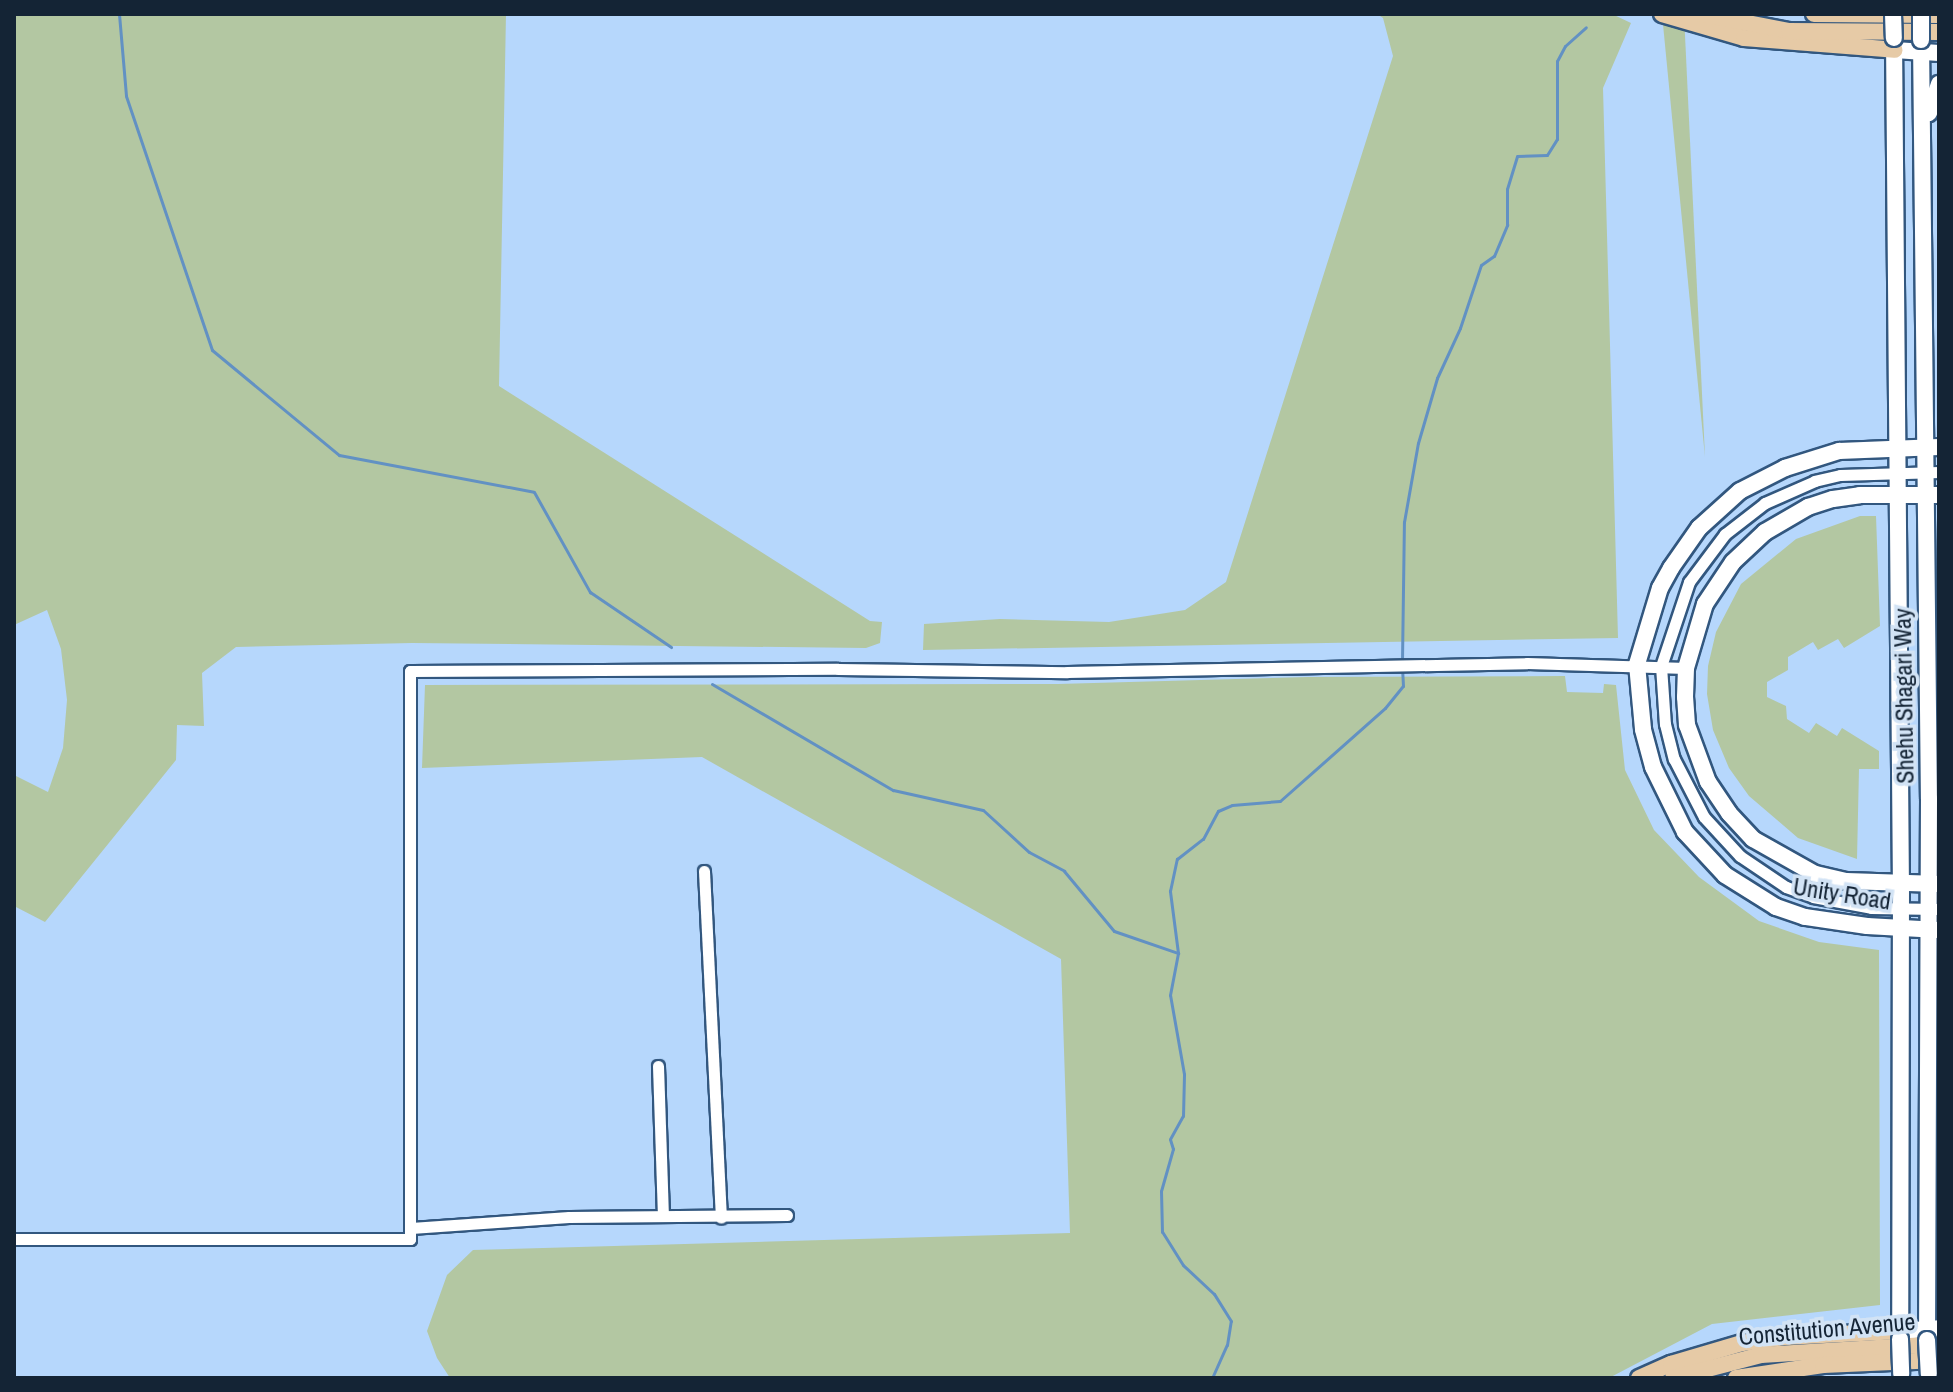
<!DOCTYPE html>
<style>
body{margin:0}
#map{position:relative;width:1953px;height:1392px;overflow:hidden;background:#b6d7fc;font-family:"Archivo Narrow",sans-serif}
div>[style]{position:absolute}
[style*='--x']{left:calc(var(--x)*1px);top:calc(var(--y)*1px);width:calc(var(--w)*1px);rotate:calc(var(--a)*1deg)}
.green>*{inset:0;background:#b3c7a2}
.stream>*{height:3px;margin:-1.5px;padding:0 1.5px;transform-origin:1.5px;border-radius:1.5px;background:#6291c3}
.roads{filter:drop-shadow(2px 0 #32577f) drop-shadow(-2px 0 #32577f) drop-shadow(0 2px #32577f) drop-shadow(0 -2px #32577f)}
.street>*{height:11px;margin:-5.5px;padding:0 5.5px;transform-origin:5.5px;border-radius:5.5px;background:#fff}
.secondary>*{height:16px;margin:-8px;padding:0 8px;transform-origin:8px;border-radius:8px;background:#fff}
.primary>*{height:16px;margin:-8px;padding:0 8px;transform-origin:8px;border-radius:8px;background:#e6caa6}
.bridges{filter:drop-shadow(2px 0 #32577f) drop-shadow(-2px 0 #32577f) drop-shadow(0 2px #32577f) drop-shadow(0 -2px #32577f)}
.secondary-bridge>*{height:16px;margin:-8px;padding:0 8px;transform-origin:8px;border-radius:8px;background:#fff}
span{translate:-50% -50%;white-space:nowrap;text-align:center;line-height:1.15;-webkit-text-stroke:7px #d2e3f5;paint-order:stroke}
.street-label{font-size:24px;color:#142435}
.frame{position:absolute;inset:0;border:16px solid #142435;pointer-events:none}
</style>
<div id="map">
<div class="green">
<div style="clip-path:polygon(14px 14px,506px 14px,499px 386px,870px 621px,882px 622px,880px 643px,866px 648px,412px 643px,236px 647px,202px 673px,204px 726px,177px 725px,176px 760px,45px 922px,14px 906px,14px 775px,48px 792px,63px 748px,67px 700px,61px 649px,47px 610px,14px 625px)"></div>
<div style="clip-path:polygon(1377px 14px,1612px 14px,1631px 23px,1603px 88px,1618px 638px,923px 650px,924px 624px,1000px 619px,1109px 622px,1185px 610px,1226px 582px,1393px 56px,1383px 18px)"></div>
<div style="clip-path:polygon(1662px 14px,1684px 14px,1705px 457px)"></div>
<div style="clip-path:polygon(1860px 516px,1876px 516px,1880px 626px,1844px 648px,1838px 639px,1818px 650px,1813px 642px,1788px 657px,1788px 670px,1767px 682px,1767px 697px,1786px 706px,1787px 719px,1809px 733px,1816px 723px,1837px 736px,1842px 728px,1879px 751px,1879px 769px,1859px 769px,1857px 859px,1798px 838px,1749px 796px,1729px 768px,1713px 730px,1707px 694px,1708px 666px,1716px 632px,1741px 584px,1796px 539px)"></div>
<div style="clip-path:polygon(1565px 676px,1567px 692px,1603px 693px,1604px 684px,1616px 685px,1625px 770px,1654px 830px,1699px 877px,1759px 921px,1819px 942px,1879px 950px,1880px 1305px,1712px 1324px,1609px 1378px,450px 1378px,437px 1358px,427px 1331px,447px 1275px,473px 1250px,1070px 1233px,1061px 959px,702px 757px,422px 768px,425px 685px,1058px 684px,1308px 677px)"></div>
</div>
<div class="stream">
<div style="--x:119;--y:14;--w:82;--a:85.1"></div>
<div style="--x:126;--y:96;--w:268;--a:71.3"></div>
<div style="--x:212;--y:350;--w:165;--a:39.6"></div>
<div style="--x:339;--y:455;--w:198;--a:10.7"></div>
<div style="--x:534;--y:492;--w:115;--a:60.8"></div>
<div style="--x:590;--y:592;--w:98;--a:34.2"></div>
<div style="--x:1402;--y:661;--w:139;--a:-89.2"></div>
<div style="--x:1404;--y:522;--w:80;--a:-80"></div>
<div style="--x:1418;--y:443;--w:68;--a:-73.7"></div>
<div style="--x:1437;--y:378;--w:55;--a:-65.3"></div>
<div style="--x:1460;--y:328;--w:66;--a:-71.6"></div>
<div style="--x:1481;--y:265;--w:16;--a:-35"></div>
<div style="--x:1494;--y:256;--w:34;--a:-67"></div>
<div style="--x:1507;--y:225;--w:36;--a:-90"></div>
<div style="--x:1507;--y:189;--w:34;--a:-73"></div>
<div style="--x:1517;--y:156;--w:30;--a:-2"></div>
<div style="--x:1547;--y:155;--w:19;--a:-58"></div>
<div style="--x:1557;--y:139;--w:78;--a:-90"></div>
<div style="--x:1557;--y:61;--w:17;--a:-62"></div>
<div style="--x:1565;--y:46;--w:28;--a:-42"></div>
<div style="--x:712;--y:684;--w:210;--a:30.4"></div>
<div style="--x:893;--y:790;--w:92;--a:12.5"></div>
<div style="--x:983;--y:810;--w:62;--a:42.4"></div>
<div style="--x:1029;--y:852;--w:40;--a:28"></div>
<div style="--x:1064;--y:871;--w:78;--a:50.2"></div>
<div style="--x:1114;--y:931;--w:68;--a:19"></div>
<div style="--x:1212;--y:1378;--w:36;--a:-66"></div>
<div style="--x:1227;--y:1345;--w:24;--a:-81"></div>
<div style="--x:1231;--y:1321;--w:32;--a:-122"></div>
<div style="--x:1214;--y:1294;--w:42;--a:-136.9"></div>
<div style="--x:1183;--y:1265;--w:39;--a:-122"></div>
<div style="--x:1162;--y:1232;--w:41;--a:-91.4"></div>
<div style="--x:1161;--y:1191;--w:44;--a:-74.1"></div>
<div style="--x:1173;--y:1149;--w:10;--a:-107"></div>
<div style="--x:1170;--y:1139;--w:26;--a:-61"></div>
<div style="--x:1183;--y:1116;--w:42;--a:-88.6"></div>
<div style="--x:1184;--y:1074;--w:80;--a:-100"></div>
<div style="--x:1170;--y:995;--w:43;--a:-79.2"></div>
<div style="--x:1178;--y:953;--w:63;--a:-97.4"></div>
<div style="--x:1170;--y:891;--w:33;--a:-78"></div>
<div style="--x:1177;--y:859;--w:33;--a:-38"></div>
<div style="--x:1203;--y:839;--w:32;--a:-62"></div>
<div style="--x:1218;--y:811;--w:15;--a:-23"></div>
<div style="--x:1232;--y:805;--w:48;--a:-4.8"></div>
<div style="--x:1280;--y:801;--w:140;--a:-41.5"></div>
<div style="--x:1385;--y:708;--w:28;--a:-51"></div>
<div style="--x:1403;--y:686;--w:18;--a:-93"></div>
</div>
<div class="roads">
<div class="street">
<div style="--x:1939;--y:472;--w:99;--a:178.3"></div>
<div style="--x:1840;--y:475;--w:26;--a:167"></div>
<div style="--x:1815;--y:481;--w:55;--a:156.3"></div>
<div style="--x:1765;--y:503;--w:51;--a:142.2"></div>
<div style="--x:1725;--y:534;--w:60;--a:126.9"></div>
<div style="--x:1689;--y:582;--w:89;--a:108.4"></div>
<div style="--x:1661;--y:666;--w:58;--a:86.1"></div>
<div style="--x:1665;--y:724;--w:36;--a:76"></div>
<div style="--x:1674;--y:759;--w:65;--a:62.7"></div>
<div style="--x:1704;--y:817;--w:53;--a:47.3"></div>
<div style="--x:1740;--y:856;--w:55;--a:34"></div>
<div style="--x:1786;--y:887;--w:29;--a:20"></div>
<div style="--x:1813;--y:897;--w:59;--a:10.7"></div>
<div style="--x:1871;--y:908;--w:68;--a:0.8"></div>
<div style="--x:704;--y:871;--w:347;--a:87.2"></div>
<div style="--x:658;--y:1066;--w:150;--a:88.1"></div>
<div style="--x:411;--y:1228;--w:158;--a:-4"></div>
<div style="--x:569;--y:1217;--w:218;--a:-0.5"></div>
<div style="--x:14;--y:1239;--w:396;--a:0"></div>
<div style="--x:410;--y:1239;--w:568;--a:-90"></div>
<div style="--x:410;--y:671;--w:428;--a:-0.3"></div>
<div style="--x:838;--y:669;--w:229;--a:0.8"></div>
<div style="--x:1067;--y:672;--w:460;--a:-1.1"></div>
<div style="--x:1527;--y:663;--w:159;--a:1.8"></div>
</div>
<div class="secondary">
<div style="--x:1894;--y:38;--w:845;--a:89.53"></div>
<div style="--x:1901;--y:883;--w:456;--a:90.1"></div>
<div style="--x:1921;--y:40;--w:759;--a:89.4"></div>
<div style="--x:1929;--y:799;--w:541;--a:90.21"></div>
<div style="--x:1895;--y:50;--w:44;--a:3.9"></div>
<div style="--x:1929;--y:113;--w:31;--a:-71"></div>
<div style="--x:1939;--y:884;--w:93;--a:-178.2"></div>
<div style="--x:1846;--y:881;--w:32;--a:-167"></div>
<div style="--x:1815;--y:874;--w:71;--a:-150.6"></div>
<div style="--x:1753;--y:839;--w:35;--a:-133"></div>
<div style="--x:1729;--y:813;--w:37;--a:-124"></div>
<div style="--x:1708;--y:782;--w:61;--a:-110.2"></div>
<div style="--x:1687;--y:725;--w:28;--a:-94"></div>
<div style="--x:1685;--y:697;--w:29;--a:-88"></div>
<div style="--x:1686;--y:668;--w:67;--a:-73.5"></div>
<div style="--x:1705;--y:604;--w:50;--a:-56.3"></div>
<div style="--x:1733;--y:562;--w:44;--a:-43.2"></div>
<div style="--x:1765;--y:532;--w:50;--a:-30.2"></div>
<div style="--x:1808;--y:507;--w:26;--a:-18"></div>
<div style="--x:1833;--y:499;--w:27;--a:-8"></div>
<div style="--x:1860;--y:495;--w:79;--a:0"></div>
<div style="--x:1938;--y:930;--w:71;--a:-176.8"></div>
<div style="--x:1867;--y:926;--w:63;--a:-171.7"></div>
<div style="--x:1805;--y:917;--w:31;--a:-161"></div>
<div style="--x:1776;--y:907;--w:60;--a:-147.9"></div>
<div style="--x:1725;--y:875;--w:59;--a:-132.9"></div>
<div style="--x:1685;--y:832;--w:72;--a:-116.2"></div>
<div style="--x:1653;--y:767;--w:39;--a:-105"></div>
<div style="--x:1643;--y:729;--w:65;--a:-95.3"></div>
<div style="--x:1637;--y:664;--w:79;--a:-73.2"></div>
<div style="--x:1660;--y:588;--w:23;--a:-61"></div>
<div style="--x:1671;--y:568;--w:49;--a:-55"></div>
<div style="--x:1699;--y:528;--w:55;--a:-42.1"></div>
<div style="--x:1740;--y:491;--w:51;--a:-27.1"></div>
<div style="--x:1785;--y:468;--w:57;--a:-17.5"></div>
<div style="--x:1839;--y:451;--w:100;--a:-2.3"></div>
<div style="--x:1900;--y:1331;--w:39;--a:-4"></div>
</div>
<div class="primary">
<div style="--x:1662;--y:14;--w:85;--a:16.3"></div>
<div style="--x:1744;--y:38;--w:151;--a:4.5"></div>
<div style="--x:1701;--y:14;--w:90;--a:10.9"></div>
<div style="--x:1789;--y:31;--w:150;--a:0.4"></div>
<div style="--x:1814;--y:14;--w:125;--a:0.5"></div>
<div style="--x:1639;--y:1378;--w:35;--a:-24"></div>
<div style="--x:1671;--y:1364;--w:74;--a:-16.5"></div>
<div style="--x:1742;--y:1343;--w:42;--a:-8.1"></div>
<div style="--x:1784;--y:1337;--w:116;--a:-3"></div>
<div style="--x:1673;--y:1378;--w:91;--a:-14.6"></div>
<div style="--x:1761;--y:1355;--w:178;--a:-3.5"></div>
<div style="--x:1736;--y:1378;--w:88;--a:-8.5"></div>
<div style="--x:1823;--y:1365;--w:116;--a:-2.5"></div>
</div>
</div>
<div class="bridges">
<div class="secondary-bridge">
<div style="--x:1893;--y:14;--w:24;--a:88"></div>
<div style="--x:1921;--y:14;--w:26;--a:90"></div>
<div style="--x:1900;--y:1339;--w:35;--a:88"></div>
<div style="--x:1927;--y:1340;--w:34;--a:87"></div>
</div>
</div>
<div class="street-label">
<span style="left:1904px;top:696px;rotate:-91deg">Shehu Shagari Way</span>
<span style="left:1842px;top:894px;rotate:9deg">Unity Road</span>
<span style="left:1827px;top:1329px;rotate:-5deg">Constitution Avenue</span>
</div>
<div class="frame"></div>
</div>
